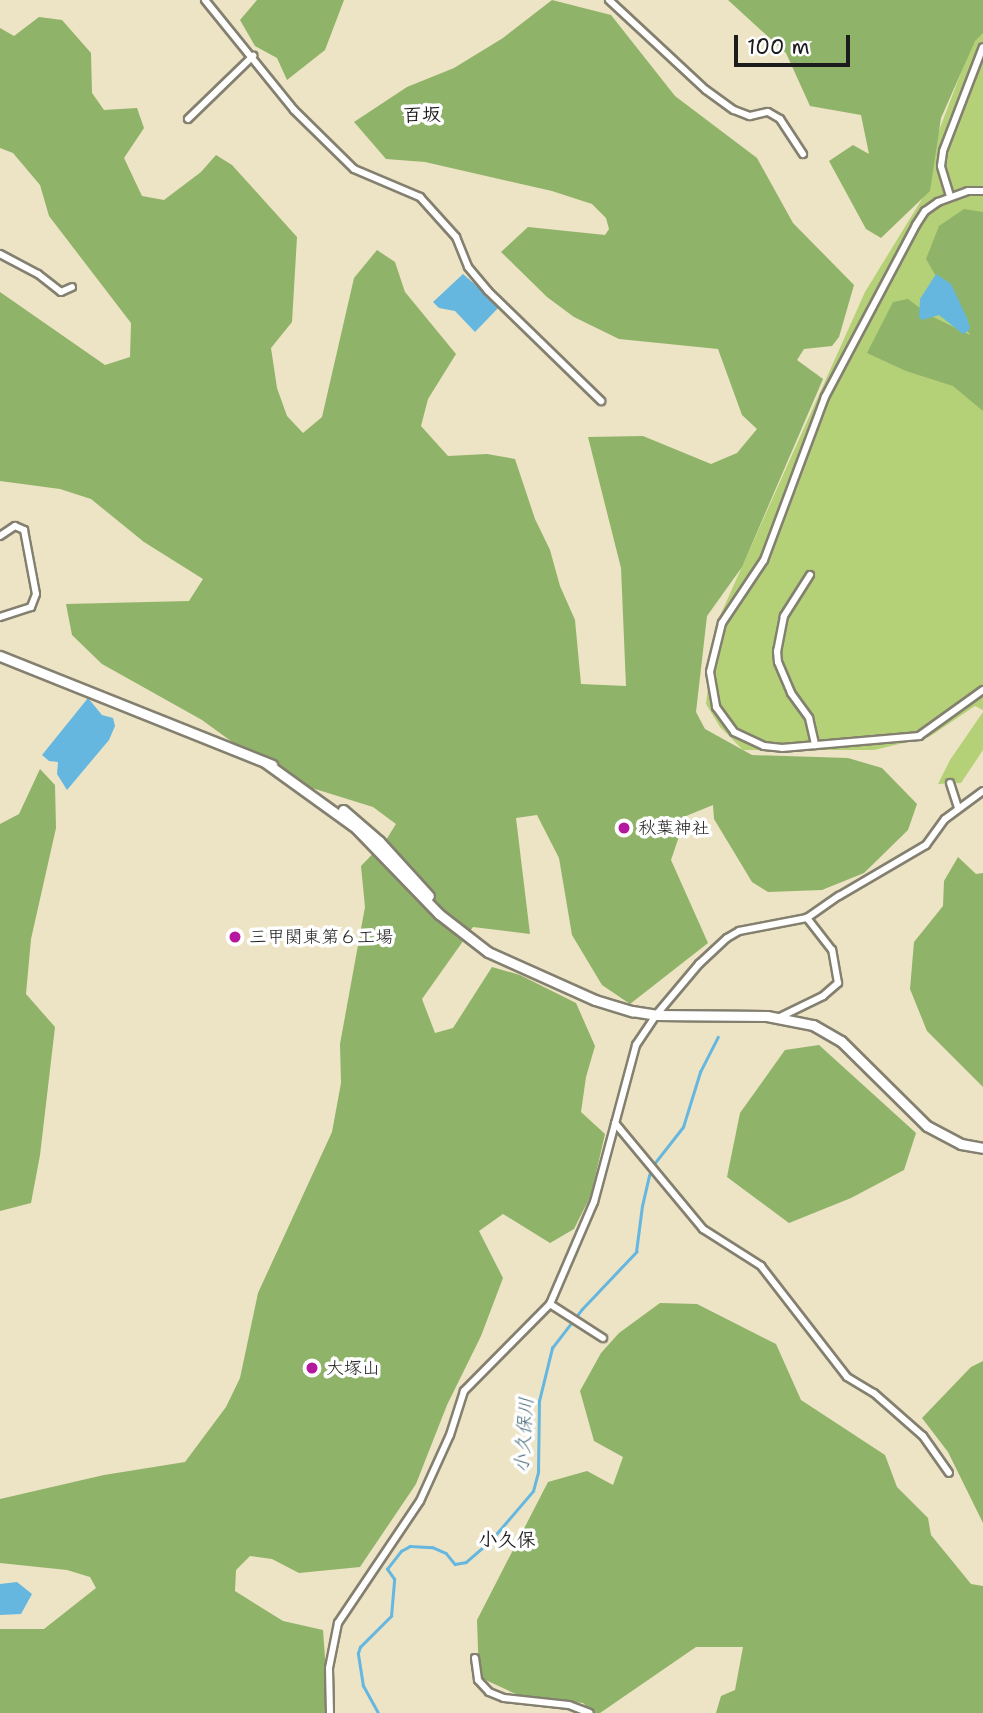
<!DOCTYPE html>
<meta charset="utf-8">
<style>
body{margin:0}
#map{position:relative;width:983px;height:1713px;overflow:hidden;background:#ede3c5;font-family:"Shantell Sans","Klee One",sans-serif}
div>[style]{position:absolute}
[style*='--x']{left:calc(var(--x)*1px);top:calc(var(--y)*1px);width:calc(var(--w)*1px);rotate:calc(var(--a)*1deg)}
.green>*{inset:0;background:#b4d178}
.forest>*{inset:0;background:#8fb368}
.water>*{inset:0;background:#65b7e0}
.stream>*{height:2.5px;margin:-1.25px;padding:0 1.25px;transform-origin:1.25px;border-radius:1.25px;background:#65b7e0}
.roads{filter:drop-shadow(2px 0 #848070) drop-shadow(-2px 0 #848070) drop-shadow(0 2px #848070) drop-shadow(0 -2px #848070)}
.street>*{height:6px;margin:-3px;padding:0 3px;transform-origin:3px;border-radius:3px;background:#fff}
.secondary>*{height:9px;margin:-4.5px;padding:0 4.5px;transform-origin:4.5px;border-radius:4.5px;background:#fff}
.dots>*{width:19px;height:19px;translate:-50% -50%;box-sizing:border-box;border:4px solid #fff;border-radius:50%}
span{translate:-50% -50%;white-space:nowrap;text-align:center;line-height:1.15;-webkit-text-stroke:7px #fff;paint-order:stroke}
.poi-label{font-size:18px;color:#1c1c1c}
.left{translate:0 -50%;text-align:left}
.neighbourhood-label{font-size:19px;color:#1c1c1c;font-weight:700}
.water-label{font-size:19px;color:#3d6274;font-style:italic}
.scale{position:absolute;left:734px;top:35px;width:116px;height:32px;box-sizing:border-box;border:4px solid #1c1c1c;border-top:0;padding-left:9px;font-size:21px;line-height:24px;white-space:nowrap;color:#1c1c1c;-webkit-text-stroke:5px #fff;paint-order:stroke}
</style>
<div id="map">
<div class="green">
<div style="clip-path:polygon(983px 15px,983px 710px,975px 706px,929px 737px,874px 750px,743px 750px,720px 727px,706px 704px,715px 627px,865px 292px,930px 186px,927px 162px)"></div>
<div style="clip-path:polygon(983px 712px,983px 750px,961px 783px,938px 784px,950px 760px)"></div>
</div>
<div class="forest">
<div style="clip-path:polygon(257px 0,344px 0,325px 50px,287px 80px,277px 58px,255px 46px,240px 20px)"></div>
<div style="clip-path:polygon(552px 0,611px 15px,675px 96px,757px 158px,793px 223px,854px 285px,839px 337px,832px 346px,804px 349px,797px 360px,823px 379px,742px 567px,707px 616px,696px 712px,705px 729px,752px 755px,848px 758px,882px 768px,917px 804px,908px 830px,864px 873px,822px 890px,768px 892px,752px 882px,714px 819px,713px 805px,686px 816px,671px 860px,708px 943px,630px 1004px,602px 985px,572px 935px,559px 858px,537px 815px,516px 818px,530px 934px,473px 927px,422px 999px,435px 1033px,453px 1028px,492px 967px,520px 975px,576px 1003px,595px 1046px,586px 1077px,581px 1112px,605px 1134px,591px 1195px,574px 1229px,550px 1243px,503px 1214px,479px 1231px,503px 1278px,481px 1336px,447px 1405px,416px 1484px,360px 1567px,299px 1573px,272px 1559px,250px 1556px,236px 1570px,235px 1591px,283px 1621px,323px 1630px,329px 1713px,0 1713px,0 1629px,44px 1629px,96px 1588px,90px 1577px,67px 1570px,0 1563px,0 1499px,104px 1475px,185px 1462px,226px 1407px,240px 1378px,258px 1293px,332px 1132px,341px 1083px,340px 1044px,365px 907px,361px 866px,386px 840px,396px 824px,373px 807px,283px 779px,202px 720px,102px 664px,72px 635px,66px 604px,189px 601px,203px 579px,144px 542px,91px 499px,60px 489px,0 481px,0 292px,105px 365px,130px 357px,131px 323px,49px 216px,40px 185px,13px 153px,0 148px,0 28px,14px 36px,39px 17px,62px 20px,91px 53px,92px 93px,104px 110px,137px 108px,144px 128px,124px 158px,142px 196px,164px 200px,201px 172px,216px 155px,232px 165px,297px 237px,292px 322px,271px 348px,277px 388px,287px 416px,303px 433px,322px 417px,354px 278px,377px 250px,395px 262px,405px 292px,456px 354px,428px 399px,421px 426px,448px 456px,487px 454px,515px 459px,535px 519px,550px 550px,560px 586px,575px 620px,581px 684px,626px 686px,621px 568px,588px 437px,643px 436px,711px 464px,737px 453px,757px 429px,742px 415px,718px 349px,619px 339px,574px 317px,547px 297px,501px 252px,528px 227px,605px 235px,609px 229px,606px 218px,592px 204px,552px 191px,425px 162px,386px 159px,354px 122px,407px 87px,454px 68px,503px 38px)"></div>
<div style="clip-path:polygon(728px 0,983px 0,983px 33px,975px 41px,941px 118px,930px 191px,881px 238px,866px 229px,829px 161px,853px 145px,869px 154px,861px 115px,810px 106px,786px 53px)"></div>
<div style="clip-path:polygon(964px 209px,983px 212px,983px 411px,953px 386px,906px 371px,867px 353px,893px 302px,908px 299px,929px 315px,970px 335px,926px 259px,939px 226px)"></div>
<div style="clip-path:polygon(40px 769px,55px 785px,56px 828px,31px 939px,26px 994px,55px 1027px,40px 1155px,31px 1203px,0 1211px,0 824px,19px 814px)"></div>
<div style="clip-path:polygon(958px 857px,976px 874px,983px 873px,983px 1087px,927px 1031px,910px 989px,914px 942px,943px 906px,944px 881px)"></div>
<div style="clip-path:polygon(819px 1045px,916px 1133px,904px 1170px,851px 1198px,789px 1223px,727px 1177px,740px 1113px,785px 1050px)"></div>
<div style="clip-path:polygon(660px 1303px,697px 1304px,776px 1344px,801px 1400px,885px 1455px,897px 1487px,928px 1518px,931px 1535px,971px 1584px,983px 1586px,983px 1713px,716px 1713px,721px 1696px,735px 1690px,743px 1647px,696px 1647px,600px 1713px,594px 1713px,583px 1703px,520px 1696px,479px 1677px,477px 1620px,548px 1482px,587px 1471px,613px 1485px,623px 1457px,594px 1441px,580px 1391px,601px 1353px,619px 1333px)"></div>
<div style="clip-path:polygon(983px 1361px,983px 1523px,948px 1452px,922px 1418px,971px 1367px)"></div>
</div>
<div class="water">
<div style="clip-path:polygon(463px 274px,500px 306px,475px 332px,455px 311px,439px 308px,433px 302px)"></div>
<div style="clip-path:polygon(936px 274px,951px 284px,967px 318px,970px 328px,967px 332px,963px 334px,939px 315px,922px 320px,919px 317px,920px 299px)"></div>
<div style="clip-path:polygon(88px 698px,102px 715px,113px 718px,115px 726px,109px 740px,67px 790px,57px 774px,58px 762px,49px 761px,42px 755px)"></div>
<div style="clip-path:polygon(17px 1582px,32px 1594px,21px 1614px,0 1615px,0 1584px)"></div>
</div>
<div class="stream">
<div style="--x:378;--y:1713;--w:31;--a:-119"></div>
<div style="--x:363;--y:1686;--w:33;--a:-99"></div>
<div style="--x:358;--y:1653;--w:6;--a:-72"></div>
<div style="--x:360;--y:1647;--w:44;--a:-45"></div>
<div style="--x:391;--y:1616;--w:37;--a:-85"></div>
<div style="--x:394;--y:1579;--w:12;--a:-125"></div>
<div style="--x:387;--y:1569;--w:23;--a:-52"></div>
<div style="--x:401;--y:1551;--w:10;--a:-29"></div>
<div style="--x:410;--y:1546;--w:22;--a:3"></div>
<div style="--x:432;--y:1547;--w:15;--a:23"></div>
<div style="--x:446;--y:1553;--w:14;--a:51"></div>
<div style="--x:455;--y:1564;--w:11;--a:-10"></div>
<div style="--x:466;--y:1562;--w:35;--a:-41"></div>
<div style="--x:492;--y:1539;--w:63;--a:-49.5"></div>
<div style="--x:533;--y:1491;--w:20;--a:-75"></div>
<div style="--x:538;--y:1472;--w:71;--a:-89.2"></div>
<div style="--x:539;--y:1401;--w:55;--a:-76.2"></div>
<div style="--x:552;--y:1348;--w:49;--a:-52.4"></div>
<div style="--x:582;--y:1309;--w:79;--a:-46.5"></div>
<div style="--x:636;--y:1252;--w:46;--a:-82.6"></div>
<div style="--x:642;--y:1206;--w:31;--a:-77"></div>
<div style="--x:649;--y:1176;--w:13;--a:-67"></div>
<div style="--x:654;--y:1164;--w:47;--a:-51.9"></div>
<div style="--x:683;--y:1127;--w:58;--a:-72.8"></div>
<div style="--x:700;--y:1072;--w:39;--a:-63"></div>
</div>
<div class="roads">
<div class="street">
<div style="--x:205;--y:0;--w:141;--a:51"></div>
<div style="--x:294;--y:110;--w:84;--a:44.5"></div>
<div style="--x:354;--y:169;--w:72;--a:23"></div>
<div style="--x:420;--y:197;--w:54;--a:48"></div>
<div style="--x:456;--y:237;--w:32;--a:68"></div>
<div style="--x:468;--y:267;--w:31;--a:50"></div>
<div style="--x:488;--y:291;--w:158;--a:44.2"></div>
<div style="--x:609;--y:0;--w:132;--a:42.9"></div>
<div style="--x:706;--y:90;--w:34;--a:36"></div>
<div style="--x:734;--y:110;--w:17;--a:21"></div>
<div style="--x:750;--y:116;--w:18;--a:-13"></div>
<div style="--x:768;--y:112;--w:14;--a:30"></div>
<div style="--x:780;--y:119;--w:42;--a:56.7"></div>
<div style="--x:188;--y:119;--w:91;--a:-44.1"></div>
<div style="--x:983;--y:191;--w:15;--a:180"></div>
<div style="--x:968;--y:191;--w:32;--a:160"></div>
<div style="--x:938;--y:202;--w:16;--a:145"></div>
<div style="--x:925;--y:211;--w:17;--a:123"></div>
<div style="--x:916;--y:225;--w:195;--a:117.9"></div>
<div style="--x:825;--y:397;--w:174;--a:110.5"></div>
<div style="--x:764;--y:560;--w:76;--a:123.7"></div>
<div style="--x:722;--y:623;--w:50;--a:103.8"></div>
<div style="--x:710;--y:672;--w:36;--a:80"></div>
<div style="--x:716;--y:707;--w:31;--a:54"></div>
<div style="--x:734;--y:732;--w:33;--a:25"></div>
<div style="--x:764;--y:746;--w:18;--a:6"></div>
<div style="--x:782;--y:748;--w:138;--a:-5"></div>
<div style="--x:919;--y:736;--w:79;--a:-35.7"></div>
<div style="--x:950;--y:196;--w:31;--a:-107"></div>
<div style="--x:941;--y:166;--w:15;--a:-82"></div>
<div style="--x:943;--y:151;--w:111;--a:-69"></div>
<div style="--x:0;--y:254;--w:43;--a:27.8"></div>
<div style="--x:38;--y:274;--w:29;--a:38"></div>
<div style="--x:61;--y:292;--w:12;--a:-24"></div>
<div style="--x:0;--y:536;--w:18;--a:-34"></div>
<div style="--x:15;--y:526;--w:10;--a:24"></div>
<div style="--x:24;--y:530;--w:65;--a:79.4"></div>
<div style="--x:36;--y:594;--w:14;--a:111"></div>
<div style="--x:31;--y:607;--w:33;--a:162"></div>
<div style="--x:810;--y:575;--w:49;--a:122.4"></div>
<div style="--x:784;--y:616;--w:36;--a:101"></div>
<div style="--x:777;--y:651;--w:11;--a:85"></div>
<div style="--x:778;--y:662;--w:34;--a:67"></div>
<div style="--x:791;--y:693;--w:31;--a:54"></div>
<div style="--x:809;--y:718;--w:28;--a:77"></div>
<div style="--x:950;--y:783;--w:26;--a:72"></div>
<div style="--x:780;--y:1017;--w:48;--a:-26"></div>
<div style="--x:823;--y:996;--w:20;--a:-41"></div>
<div style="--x:838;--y:983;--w:34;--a:-100"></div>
<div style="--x:832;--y:950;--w:41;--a:-128"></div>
<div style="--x:615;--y:1123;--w:138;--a:50.3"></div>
<div style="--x:703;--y:1229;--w:69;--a:32.5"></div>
<div style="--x:761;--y:1266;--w:140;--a:52.2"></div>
<div style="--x:847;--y:1377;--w:31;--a:31"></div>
<div style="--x:874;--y:1393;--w:65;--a:41.3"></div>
<div style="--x:923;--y:1436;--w:45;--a:54.9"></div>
<div style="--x:550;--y:1304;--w:63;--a:32.7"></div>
<div style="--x:475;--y:1658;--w:22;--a:82"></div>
<div style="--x:478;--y:1680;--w:16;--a:47"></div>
<div style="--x:489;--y:1692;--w:16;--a:22"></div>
<div style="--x:504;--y:1698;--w:65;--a:6.1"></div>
<div style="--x:569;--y:1705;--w:22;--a:21"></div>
<div style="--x:330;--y:1713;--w:45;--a:-91.3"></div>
<div style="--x:329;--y:1668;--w:46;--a:-78.7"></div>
<div style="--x:338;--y:1623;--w:147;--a:-56.1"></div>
<div style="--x:420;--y:1501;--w:72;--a:-65.6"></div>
<div style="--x:450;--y:1435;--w:46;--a:-72.3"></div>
<div style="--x:464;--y:1391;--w:122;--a:-45.3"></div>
<div style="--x:550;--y:1304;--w:111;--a:-66.7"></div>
<div style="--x:594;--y:1202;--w:163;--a:-75"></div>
<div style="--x:636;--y:1045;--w:36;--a:-56"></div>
<div style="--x:656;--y:1015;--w:67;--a:-49.9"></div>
<div style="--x:699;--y:964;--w:38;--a:-43"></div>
<div style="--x:727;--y:938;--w:14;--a:-30"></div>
<div style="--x:739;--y:931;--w:69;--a:-10.8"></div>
<div style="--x:807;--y:918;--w:39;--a:-35"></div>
<div style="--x:839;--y:896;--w:101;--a:-30.4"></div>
<div style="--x:926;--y:845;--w:32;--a:-54"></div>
<div style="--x:945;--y:819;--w:47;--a:-36.4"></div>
</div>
<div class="secondary">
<div style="--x:0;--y:656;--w:293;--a:21.8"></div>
<div style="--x:266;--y:763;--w:111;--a:35.8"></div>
<div style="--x:356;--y:828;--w:120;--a:46"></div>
<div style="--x:439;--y:914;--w:62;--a:37.8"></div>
<div style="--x:488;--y:952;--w:117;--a:24.2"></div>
<div style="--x:595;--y:1000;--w:39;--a:17"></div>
<div style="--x:632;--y:1011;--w:24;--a:9"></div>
<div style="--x:656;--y:1015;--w:111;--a:0.5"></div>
<div style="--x:767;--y:1016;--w:47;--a:11.1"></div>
<div style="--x:813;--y:1025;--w:32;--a:30"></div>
<div style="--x:841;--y:1041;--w:121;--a:44.7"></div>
<div style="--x:927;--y:1126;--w:38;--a:28"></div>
<div style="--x:961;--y:1144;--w:22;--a:10"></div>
<div style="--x:343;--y:810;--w:48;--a:40.7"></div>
<div style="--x:379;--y:841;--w:74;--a:47.7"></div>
</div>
</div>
<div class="dots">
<div style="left:624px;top:828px;background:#b5179e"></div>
<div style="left:235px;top:937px;background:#b5179e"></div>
<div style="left:312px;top:1368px;background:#b5179e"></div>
</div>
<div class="poi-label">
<span class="left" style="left:638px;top:828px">秋葉神社</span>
<span class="left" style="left:249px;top:937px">三甲関東第６工場</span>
<span class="left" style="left:326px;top:1368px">大塚山</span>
</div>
<div class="neighbourhood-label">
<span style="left:422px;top:115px">百坂</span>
<span style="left:507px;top:1540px">小久保</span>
</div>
<div class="water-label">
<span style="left:524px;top:1435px;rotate:-86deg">小久保川</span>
</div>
<div class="scale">100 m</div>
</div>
